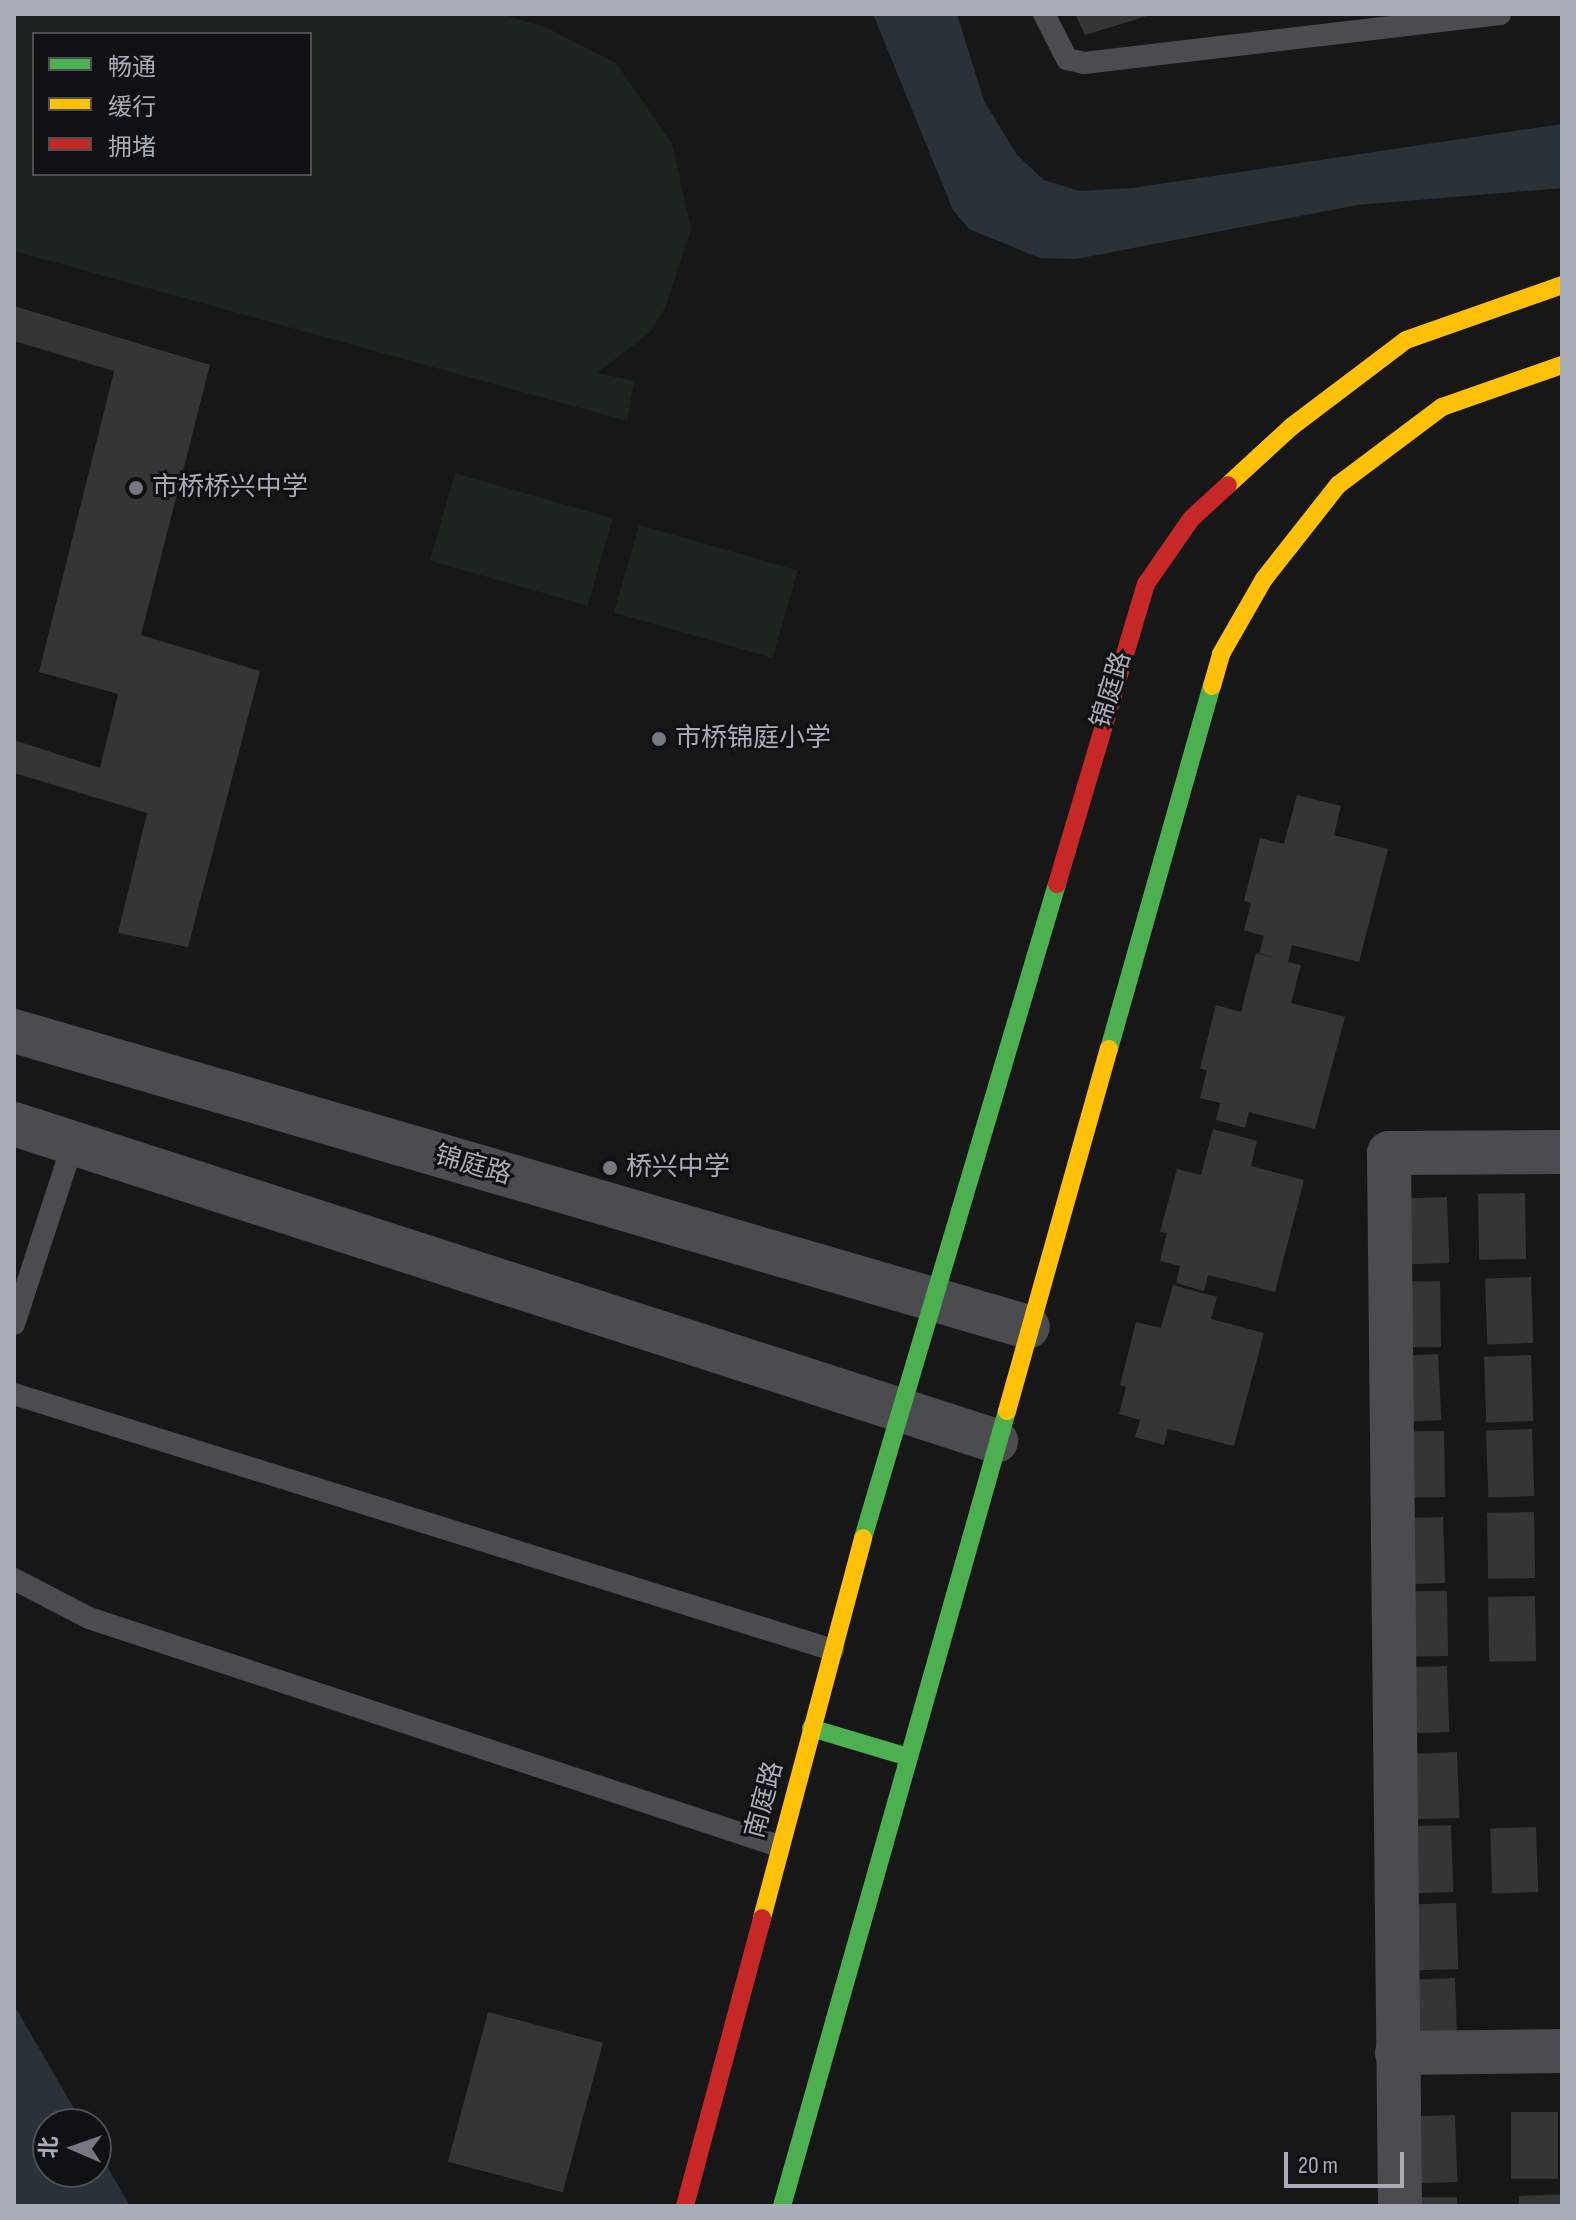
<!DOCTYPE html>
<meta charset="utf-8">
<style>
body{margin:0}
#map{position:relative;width:1576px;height:2220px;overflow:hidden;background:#171717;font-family:"Sofia Sans Condensed","Noto Sans SC",sans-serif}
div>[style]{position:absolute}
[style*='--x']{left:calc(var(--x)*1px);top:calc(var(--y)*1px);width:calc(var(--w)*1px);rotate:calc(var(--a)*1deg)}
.green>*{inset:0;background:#1d241e;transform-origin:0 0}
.water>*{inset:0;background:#2a3239}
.building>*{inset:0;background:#353536;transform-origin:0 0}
.lane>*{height:22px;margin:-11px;padding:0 11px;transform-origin:11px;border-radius:11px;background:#4b4c50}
.street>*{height:44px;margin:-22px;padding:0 22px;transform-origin:22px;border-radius:22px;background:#4b4c50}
.fast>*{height:18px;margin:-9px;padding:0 9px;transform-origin:9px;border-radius:9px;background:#4caf50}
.slow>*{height:18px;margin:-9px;padding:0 9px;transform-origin:9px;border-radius:9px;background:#ffc107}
.jam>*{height:18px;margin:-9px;padding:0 9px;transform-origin:9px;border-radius:9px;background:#c62828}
.dots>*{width:22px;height:22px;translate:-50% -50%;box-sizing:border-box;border:4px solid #111113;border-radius:50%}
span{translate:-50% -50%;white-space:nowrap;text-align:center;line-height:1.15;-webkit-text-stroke:6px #111113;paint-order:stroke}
.poi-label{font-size:26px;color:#a8adb8}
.left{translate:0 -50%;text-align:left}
.street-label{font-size:26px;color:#a8adb8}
.frame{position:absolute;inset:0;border:16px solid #a8adb8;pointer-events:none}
.legend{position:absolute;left:32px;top:32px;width:280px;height:144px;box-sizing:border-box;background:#111113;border:2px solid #4d4f55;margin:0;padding:10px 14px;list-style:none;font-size:24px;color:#a8adb8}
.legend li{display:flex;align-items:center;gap:16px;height:40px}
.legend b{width:40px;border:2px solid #4d4f55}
.north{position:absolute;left:32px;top:2108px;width:80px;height:80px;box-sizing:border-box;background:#111113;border:2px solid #4d4f55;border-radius:50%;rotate:272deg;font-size:22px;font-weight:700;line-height:32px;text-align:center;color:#a8adb8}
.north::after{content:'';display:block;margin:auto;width:28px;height:36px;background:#757880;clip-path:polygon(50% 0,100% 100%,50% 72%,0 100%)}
.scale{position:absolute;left:1284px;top:2152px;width:120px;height:36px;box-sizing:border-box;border:4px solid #a8adb8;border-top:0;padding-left:10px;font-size:24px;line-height:28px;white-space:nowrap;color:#a8adb8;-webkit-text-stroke:6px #111113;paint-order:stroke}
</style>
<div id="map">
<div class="green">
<div style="clip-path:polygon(evenodd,14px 14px,501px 14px,545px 27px,616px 63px,672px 144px,691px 229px,665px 308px,649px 333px,597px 373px,634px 381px,627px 421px,14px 251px,14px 14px,34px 34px,310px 34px,310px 174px,34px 174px,34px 34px)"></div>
<div style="left:455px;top:473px;width:164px;height:91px;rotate:16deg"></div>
<div style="left:639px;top:525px;width:165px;height:91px;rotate:16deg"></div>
</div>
<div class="water">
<div style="clip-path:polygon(873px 14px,957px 14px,984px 101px,1017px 155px,1044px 180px,1079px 191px,1132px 188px,1562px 124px,1562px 188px,1357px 205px,1076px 259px,1040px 258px,969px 229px,953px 210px)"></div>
<div style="clip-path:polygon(14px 2005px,83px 2124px,48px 2124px,48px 2172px,96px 2172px,96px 2147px,130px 2206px,14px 2206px)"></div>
</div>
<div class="building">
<div style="clip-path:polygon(1075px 14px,1150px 14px,1150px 15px,1085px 35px)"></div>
<div style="clip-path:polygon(14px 306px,210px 365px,141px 635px,260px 671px,188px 947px,118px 933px,147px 813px,14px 773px,14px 740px,100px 768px,118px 694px,39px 672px,114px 371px,14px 341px)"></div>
<div style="clip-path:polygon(1297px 795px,1341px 806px,1334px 835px,1388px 849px,1359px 962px,1292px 945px,1288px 962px,1301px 965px,1291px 1003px,1345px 1017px,1315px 1129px,1249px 1112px,1245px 1128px,1216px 1120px,1220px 1103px,1200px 1098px,1207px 1070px,1200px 1069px,1216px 1005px,1241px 1012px,1256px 953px,1275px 958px,1259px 953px,1264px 936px,1244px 930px,1251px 903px,1244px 901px,1260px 838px,1284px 844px)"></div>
<div style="clip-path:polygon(1213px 1129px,1257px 1141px,1251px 1166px,1304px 1180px,1275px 1292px,1208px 1275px,1204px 1291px,1176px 1283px,1180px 1266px,1160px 1261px,1167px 1233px,1160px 1232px,1177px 1169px,1201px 1175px)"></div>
<div style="left:1525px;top:1193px;width:66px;height:47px;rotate:89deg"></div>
<div style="left:1447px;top:1197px;width:66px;height:46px;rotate:88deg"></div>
<div style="left:1531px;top:1277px;width:66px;height:46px;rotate:88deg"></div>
<div style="left:1440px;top:1281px;width:66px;height:47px;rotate:89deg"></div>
<div style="clip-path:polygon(1173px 1285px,1217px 1297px,1211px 1319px,1264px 1333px,1234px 1446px,1168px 1429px,1164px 1445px,1135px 1437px,1140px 1420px,1119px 1414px,1126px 1387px,1120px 1385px,1136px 1322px,1161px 1328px)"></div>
<div style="left:1438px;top:1354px;width:66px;height:46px;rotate:87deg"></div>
<div style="left:1531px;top:1355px;width:66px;height:47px;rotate:88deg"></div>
<div style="left:1532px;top:1429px;width:67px;height:46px;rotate:88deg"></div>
<div style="left:1444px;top:1431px;width:66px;height:47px;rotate:89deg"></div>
<div style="left:1534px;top:1512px;width:66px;height:47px;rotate:89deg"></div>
<div style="left:1443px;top:1517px;width:66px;height:46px;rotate:88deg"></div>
<div style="left:1447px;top:1591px;width:65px;height:48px;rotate:89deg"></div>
<div style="left:1535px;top:1596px;width:65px;height:47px;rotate:89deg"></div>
<div style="left:1447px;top:1666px;width:66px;height:46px;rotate:88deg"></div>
<div style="left:1457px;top:1752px;width:66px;height:47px;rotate:88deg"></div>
<div style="left:1451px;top:1825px;width:67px;height:46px;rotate:88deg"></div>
<div style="left:1536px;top:1827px;width:65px;height:46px;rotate:88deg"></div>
<div style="left:1456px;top:1903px;width:66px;height:46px;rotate:88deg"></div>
<div style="left:1455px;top:1978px;width:66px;height:47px;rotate:88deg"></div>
<div style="left:488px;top:2012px;width:119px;height:155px;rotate:15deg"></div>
<div style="left:1511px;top:2112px;width:47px;height:67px"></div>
<div style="left:1455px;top:2115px;width:67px;height:46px;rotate:88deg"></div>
<div style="clip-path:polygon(1562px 2194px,1562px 2206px,1519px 2206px,1519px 2196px)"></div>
<div style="left:1410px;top:2197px;width:47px;height:9px"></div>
</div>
<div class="lane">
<div style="--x:1044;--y:14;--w:51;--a:62.9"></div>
<div style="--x:1067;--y:59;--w:17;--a:13"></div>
<div style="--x:1084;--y:63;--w:419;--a:-6.7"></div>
<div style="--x:14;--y:1324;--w:189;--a:-71.9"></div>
<div style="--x:14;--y:1394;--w:858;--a:17.36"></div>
<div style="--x:14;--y:1579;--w:85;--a:27.5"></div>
<div style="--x:89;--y:1618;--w:727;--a:18.29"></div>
</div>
<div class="street">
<div style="--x:14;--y:1031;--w:1056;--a:16.27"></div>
<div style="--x:14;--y:1124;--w:1032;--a:17.89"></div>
<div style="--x:1397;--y:2053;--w:165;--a:-0.7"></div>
<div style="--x:1400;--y:2206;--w:1053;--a:-90.6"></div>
<div style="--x:1389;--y:1153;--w:173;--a:-0.3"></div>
</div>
<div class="fast">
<div style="--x:1109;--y:1049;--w:377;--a:-74.2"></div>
<div style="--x:863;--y:1538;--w:682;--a:-73.48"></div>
<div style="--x:811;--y:1728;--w:101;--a:16.6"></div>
<div style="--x:782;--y:2206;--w:826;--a:-74.2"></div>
</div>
<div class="slow">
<div style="--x:1228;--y:485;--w:86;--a:-42.6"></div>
<div style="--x:1291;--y:427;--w:144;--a:-37.1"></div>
<div style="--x:1406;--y:340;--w:165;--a:-19.4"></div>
<div style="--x:1212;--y:686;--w:33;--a:-74"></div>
<div style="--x:1221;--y:654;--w:86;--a:-60.2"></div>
<div style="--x:1264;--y:579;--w:120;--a:-51.8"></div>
<div style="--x:1338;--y:485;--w:130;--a:-36.9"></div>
<div style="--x:1442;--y:407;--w:127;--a:-19.3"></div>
<div style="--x:1007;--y:1411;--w:376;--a:-74.3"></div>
<div style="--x:762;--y:1918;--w:393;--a:-75.1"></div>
</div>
<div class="jam">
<div style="--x:1057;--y:884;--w:313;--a:-73.5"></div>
<div style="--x:1146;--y:584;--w:79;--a:-55.3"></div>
<div style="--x:1191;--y:519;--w:50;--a:-42.6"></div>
<div style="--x:685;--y:2206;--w:298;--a:-75"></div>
</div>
<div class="dots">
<div style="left:136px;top:488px;background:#757880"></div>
<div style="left:659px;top:739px;background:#757880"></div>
<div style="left:610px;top:1168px;background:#757880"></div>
</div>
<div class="poi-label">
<span class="left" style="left:152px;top:488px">市桥桥兴中学</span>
<span class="left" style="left:675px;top:739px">市桥锦庭小学</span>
<span class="left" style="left:626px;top:1168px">桥兴中学</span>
</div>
<div class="street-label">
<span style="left:1112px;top:690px;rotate:-73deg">锦庭路</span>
<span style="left:473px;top:1166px;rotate:16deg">锦庭路</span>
<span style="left:765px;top:1800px;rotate:-75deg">南庭路</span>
</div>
<div class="frame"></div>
<ul class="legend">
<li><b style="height:10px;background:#4caf50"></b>畅通</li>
<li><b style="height:10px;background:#ffc107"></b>缓行</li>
<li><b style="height:10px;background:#c62828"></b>拥堵</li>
</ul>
<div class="north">北</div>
<div class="scale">20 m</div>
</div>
